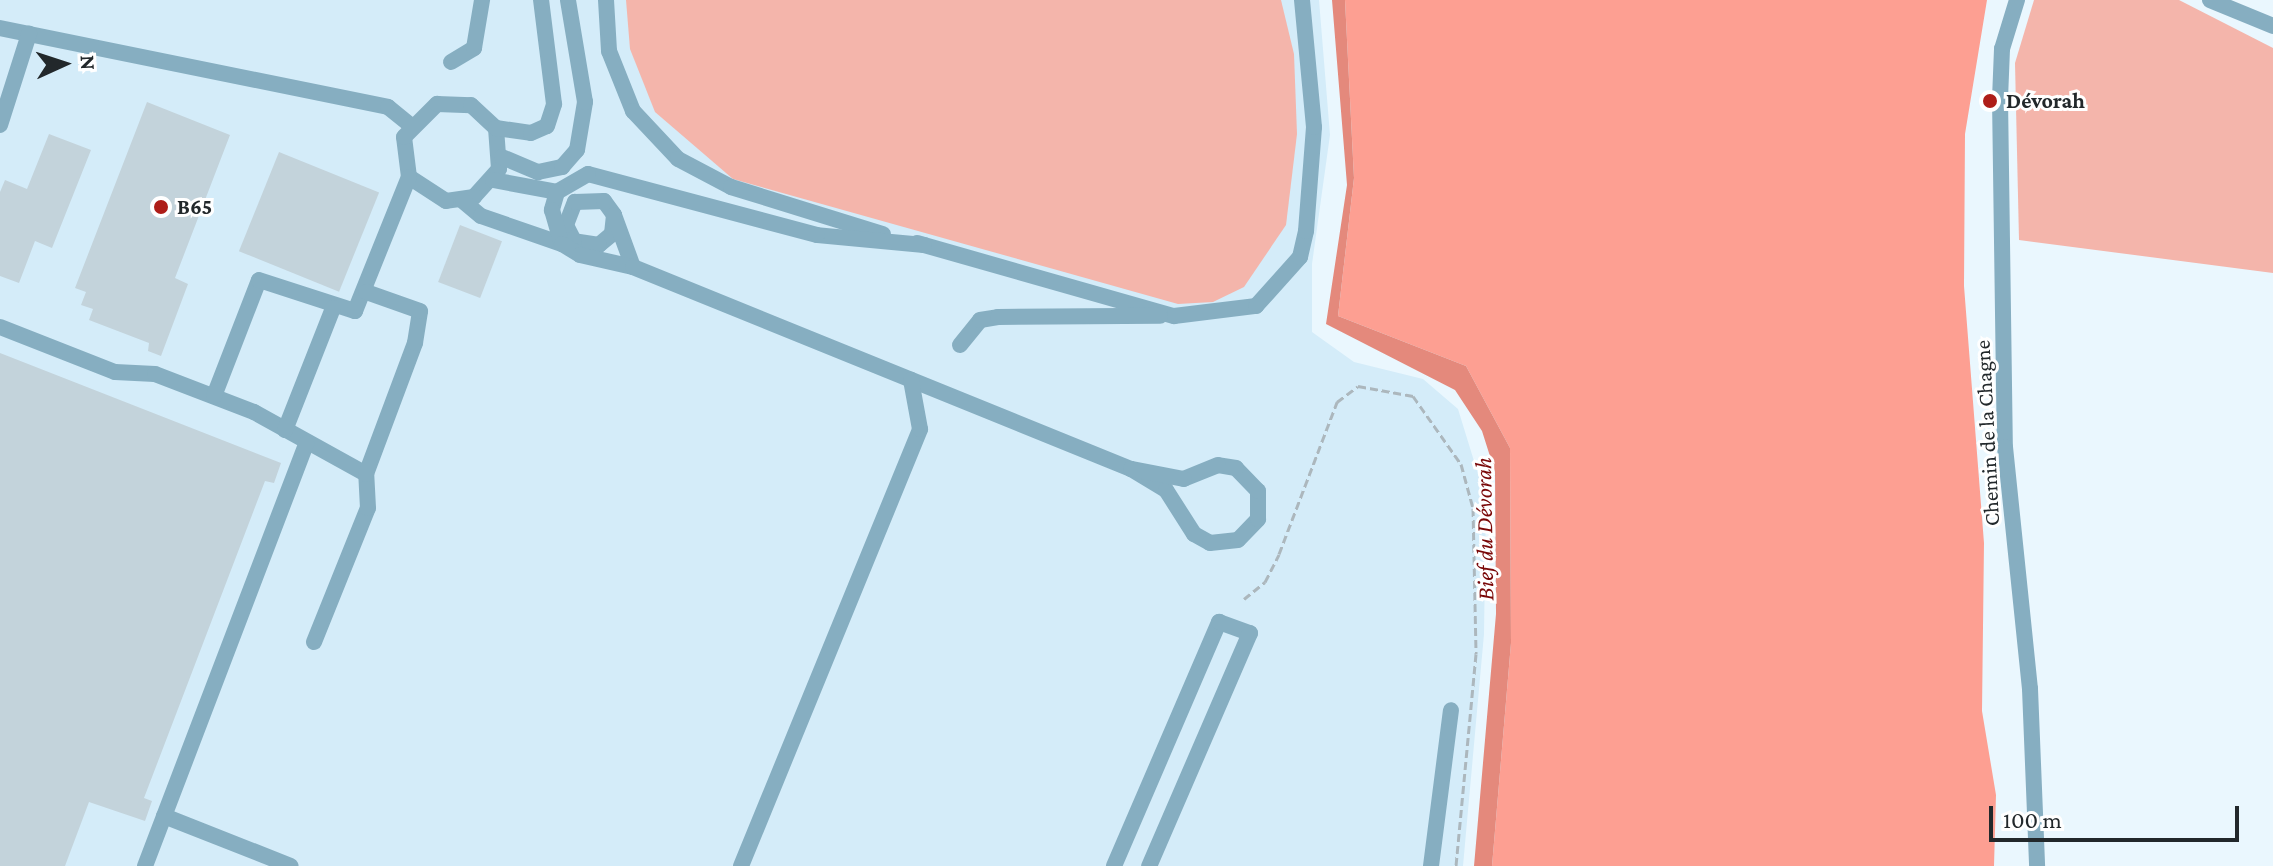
<!DOCTYPE html>
<meta charset="utf-8">
<style>
body{margin:0}
#map{position:relative;width:2273px;height:866px;overflow:hidden;background:#eaf7fe;font-family:"Crimson Pro",serif}
div>[style]{position:absolute}
[style*='--x']{left:calc(var(--x)*1px);top:calc(var(--y)*1px);width:calc(var(--w)*1px);rotate:calc(var(--a)*1deg)}
.built>*{inset:0;background:#d4ecf9}
.green>*{inset:0;background:#f4b5ab}
.forest>*{inset:0;background:#fd9f92}
.water>*{inset:0;background:#e4897c}
.building>*{inset:0;background:#c3d3db;transform-origin:0 0}
.path>*{height:3px;margin-top:-1.5px;transform-origin:0;background:repeating-linear-gradient(90deg,#acb7bd 0 8px,transparent 0 12px)}
.minor>*{height:16px;margin:-8px;padding:0 8px;transform-origin:8px;border-radius:8px;background:#86aec1}
.dots>*{width:22px;height:22px;translate:-50% -50%;box-sizing:border-box;border:4px solid #fff;border-radius:50%}
span{translate:-50% -50%;white-space:nowrap;text-align:center;line-height:1.15;-webkit-text-stroke:6px #fff;paint-order:stroke}
.poi-label{font-size:22px;color:#22282b;font-weight:700}
.left{translate:0 -50%;text-align:left}
.street-label{font-size:22px;color:#22282b}
.water-label{font-size:24px;color:#790707;font-style:italic}
.north{position:absolute;left:24px;top:24px;width:80px;height:80px;-webkit-text-stroke:6px #fff;paint-order:stroke;rotate:87deg;font-size:22px;font-weight:700;line-height:32px;text-align:center;color:#22282b}
.north::after{content:'';display:block;margin:auto;width:28px;height:36px;background:#22282b;clip-path:polygon(50% 0,100% 100%,50% 72%,0 100%)}
.scale{position:absolute;left:1989px;top:806px;width:250px;height:36px;box-sizing:border-box;border:4px solid #22282b;border-top:0;padding-left:10px;font-size:24px;line-height:28px;white-space:nowrap;color:#22282b;-webkit-text-stroke:6px #fff;paint-order:stroke}
</style>
<div id="map">
<div class="built">
<div style="clip-path:polygon(0 0,1319px 0,1330px 135px,1312px 264px,1312px 332px,1354px 362px,1423px 379px,1458px 409px,1486px 500px,1484px 634px,1463px 866px,0 866px)"></div>
</div>
<div class="green">
<div style="clip-path:polygon(626px 0,1281px 0,1294px 54px,1297px 134px,1286px 225px,1244px 287px,1213px 302px,1178px 304px,733px 179px,655px 112px,630px 49px)"></div>
<div style="clip-path:polygon(2034px 0,2179px 0,2273px 48px,2273px 273px,2019px 240px,2015px 63px)"></div>
</div>
<div class="forest">
<div style="clip-path:polygon(1345px 0,1987px 0,1965px 134px,1964px 286px,1984px 543px,1982px 711px,1996px 795px,1994px 866px,1492px 866px,1511px 643px,1510px 448px,1466px 366px,1338px 316px,1354px 178px)"></div>
</div>
<div class="water">
<div style="clip-path:polygon(1332px 0,1345px 0,1354px 178px,1338px 316px,1466px 366px,1510px 448px,1511px 643px,1492px 866px,1474px 866px,1496px 614px,1495px 472px,1482px 431px,1455px 390px,1326px 324px,1347px 185px)"></div>
</div>
<div class="building">
<div style="clip-path:polygon(147px 102px,230px 135px,175px 278px,188px 284px,161px 356px,148px 351px,149px 343px,89px 320px,93px 309px,81px 305px,86px 292px,75px 288px)"></div>
<div style="clip-path:polygon(49px 134px,91px 150px,52px 248px,35px 241px,19px 283px,0 276px,0 192px,5px 180px,27px 189px)"></div>
<div style="left:279px;top:152px;width:108px;height:107px;rotate:22deg"></div>
<div style="left:460px;top:225px;width:45px;height:61px;rotate:21deg"></div>
<div style="clip-path:polygon(0 353px,281px 463px,274px 483px,265px 481px,144px 798px,152px 801px,145px 821px,89px 802px,65px 866px,0 866px)"></div>
</div>
<div class="path">
<div style="--x:1244;--y:599;--w:27;--a:-39"></div>
<div style="--x:1265;--y:582;--w:31;--a:-63"></div>
<div style="--x:1279;--y:554;--w:163;--a:-69.1"></div>
<div style="--x:1337;--y:402;--w:26;--a:-37"></div>
<div style="--x:1358;--y:386;--w:56;--a:10.3"></div>
<div style="--x:1413;--y:396;--w:83;--a:54.8"></div>
<div style="--x:1461;--y:464;--w:46;--a:74.7"></div>
<div style="--x:1473;--y:508;--w:146;--a:88.8"></div>
<div style="--x:1476;--y:654;--w:213;--a:95.4"></div>
</div>
<div class="minor">
<div style="--x:606;--y:0;--w:51;--a:86.6"></div>
<div style="--x:609;--y:51;--w:65;--a:68.2"></div>
<div style="--x:633;--y:111;--w:66;--a:46.8"></div>
<div style="--x:678;--y:159;--w:60;--a:27.8"></div>
<div style="--x:731;--y:187;--w:159;--a:17.2"></div>
<div style="--x:2017;--y:0;--w:51;--a:107"></div>
<div style="--x:2002;--y:49;--w:49;--a:92.3"></div>
<div style="--x:2000;--y:98;--w:349;--a:89.2"></div>
<div style="--x:2005;--y:447;--w:243;--a:84.1"></div>
<div style="--x:2030;--y:689;--w:177;--a:87.7"></div>
<div style="--x:2210;--y:0;--w:68;--a:22.4"></div>
<div style="--x:0;--y:28;--w:396;--a:11.5"></div>
<div style="--x:388;--y:107;--w:28;--a:39"></div>
<div style="--x:451;--y:62;--w:27;--a:-31"></div>
<div style="--x:474;--y:48;--w:49;--a:-80.5"></div>
<div style="--x:0;--y:125;--w:96;--a:-72.3"></div>
<div style="--x:496;--y:128;--w:41;--a:85.8"></div>
<div style="--x:499;--y:169;--w:38;--a:132"></div>
<div style="--x:474;--y:197;--w:28;--a:172"></div>
<div style="--x:446;--y:201;--w:44;--a:-147"></div>
<div style="--x:409;--y:177;--w:40;--a:-97.1"></div>
<div style="--x:404;--y:137;--w:47;--a:-45"></div>
<div style="--x:437;--y:104;--w:34;--a:2"></div>
<div style="--x:471;--y:105;--w:34;--a:43"></div>
<div style="--x:496;--y:128;--w:35;--a:8"></div>
<div style="--x:531;--y:133;--w:17;--a:-24"></div>
<div style="--x:547;--y:126;--w:23;--a:-72"></div>
<div style="--x:554;--y:104;--w:105;--a:-97.1"></div>
<div style="--x:502;--y:157;--w:39;--a:23"></div>
<div style="--x:538;--y:172;--w:25;--a:-12"></div>
<div style="--x:562;--y:167;--w:23;--a:-49"></div>
<div style="--x:577;--y:150;--w:49;--a:-80.5"></div>
<div style="--x:585;--y:102;--w:103;--a:-99.5"></div>
<div style="--x:493;--y:180;--w:65;--a:10.6"></div>
<div style="--x:463;--y:201;--w:23;--a:40"></div>
<div style="--x:481;--y:216;--w:86;--a:19.1"></div>
<div style="--x:614;--y:215;--w:19;--a:96"></div>
<div style="--x:612;--y:234;--w:17;--a:140"></div>
<div style="--x:599;--y:245;--w:25;--a:-171"></div>
<div style="--x:574;--y:241;--w:18;--a:-117"></div>
<div style="--x:566;--y:225;--w:25;--a:-69"></div>
<div style="--x:575;--y:202;--w:29;--a:-2"></div>
<div style="--x:604;--y:201;--w:17;--a:54"></div>
<div style="--x:614;--y:215;--w:55;--a:69.9"></div>
<div style="--x:917;--y:243;--w:267;--a:15.9"></div>
<div style="--x:1174;--y:316;--w:83;--a:-7"></div>
<div style="--x:1256;--y:306;--w:66;--a:-48.1"></div>
<div style="--x:1300;--y:257;--w:27;--a:-77"></div>
<div style="--x:1306;--y:231;--w:104;--a:-85.6"></div>
<div style="--x:1314;--y:127;--w:128;--a:-95.4"></div>
<div style="--x:924;--y:245;--w:107;--a:-174.7"></div>
<div style="--x:817;--y:235;--w:237;--a:-165.1"></div>
<div style="--x:588;--y:174;--w:36;--a:150"></div>
<div style="--x:557;--y:192;--w:19;--a:106"></div>
<div style="--x:552;--y:210;--w:35;--a:74"></div>
<div style="--x:562;--y:244;--w:21;--a:31"></div>
<div style="--x:580;--y:255;--w:54;--a:12.8"></div>
<div style="--x:633;--y:267;--w:537;--a:22.08"></div>
<div style="--x:1131;--y:469;--w:41;--a:31"></div>
<div style="--x:1166;--y:490;--w:52;--a:57.5"></div>
<div style="--x:1194;--y:534;--w:18;--a:29"></div>
<div style="--x:1210;--y:543;--w:28;--a:-6"></div>
<div style="--x:1238;--y:540;--w:29;--a:-46"></div>
<div style="--x:1258;--y:519;--w:28;--a:-90"></div>
<div style="--x:1258;--y:491;--w:32;--a:-134"></div>
<div style="--x:1236;--y:468;--w:18;--a:-171"></div>
<div style="--x:1218;--y:465;--w:37;--a:158"></div>
<div style="--x:1184;--y:479;--w:54;--a:-169.3"></div>
<div style="--x:0;--y:327;--w:123;--a:21.4"></div>
<div style="--x:115;--y:372;--w:40;--a:2.9"></div>
<div style="--x:155;--y:374;--w:106;--a:21"></div>
<div style="--x:254;--y:412;--w:128;--a:29"></div>
<div style="--x:960;--y:345;--w:32;--a:-51"></div>
<div style="--x:980;--y:320;--w:18;--a:-9"></div>
<div style="--x:998;--y:317;--w:162;--a:-0.4"></div>
<div style="--x:214;--y:396;--w:124;--a:-68.8"></div>
<div style="--x:259;--y:280;--w:101;--a:17.9"></div>
<div style="--x:355;--y:311;--w:144;--a:-68.1"></div>
<div style="--x:285;--y:430;--w:131;--a:-68.5"></div>
<div style="--x:314;--y:642;--w:144;--a:-68.1"></div>
<div style="--x:368;--y:508;--w:34;--a:-93"></div>
<div style="--x:366;--y:474;--w:140;--a:-69.5"></div>
<div style="--x:415;--y:343;--w:32;--a:-81"></div>
<div style="--x:420;--y:311;--w:57;--a:-160.6"></div>
<div style="--x:164;--y:816;--w:136;--a:21.5"></div>
<div style="--x:145;--y:866;--w:452;--a:-69.1"></div>
<div style="--x:741;--y:866;--w:472;--a:-67.7"></div>
<div style="--x:920;--y:429;--w:50;--a:-100.4"></div>
<div style="--x:1114;--y:866;--w:266;--a:-66.7"></div>
<div style="--x:1219;--y:622;--w:33;--a:20"></div>
<div style="--x:1250;--y:633;--w:254;--a:113.4"></div>
<div style="--x:1431;--y:866;--w:157;--a:-82.7"></div>
</div>
<div class="dots">
<div style="left:1990px;top:101px;background:#ae1d18"></div>
<div style="left:161px;top:207px;background:#ae1d18"></div>
</div>
<div class="poi-label">
<span class="left" style="left:2006px;top:101px">Dévorah</span>
<span class="left" style="left:177px;top:207px">B65</span>
</div>
<div class="street-label">
<span style="left:1987px;top:433px;rotate:-93deg">Chemin de la Chagne</span>
</div>
<div class="water-label">
<span style="left:1484px;top:529px;rotate:-91deg">Bief du Dévorah</span>
</div>
<div class="north">N</div>
<div class="scale">100 m</div>
</div>
